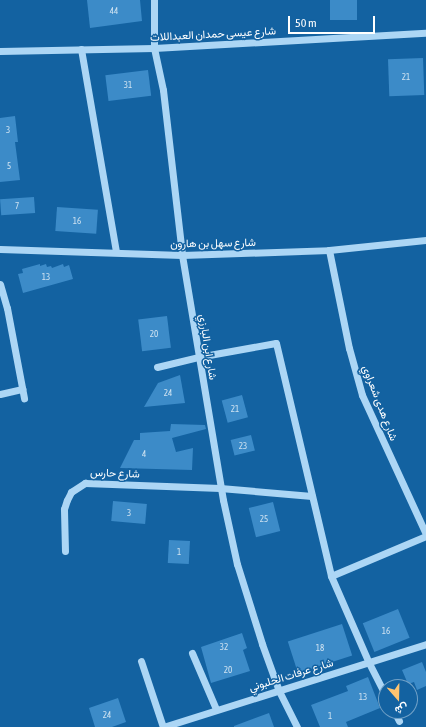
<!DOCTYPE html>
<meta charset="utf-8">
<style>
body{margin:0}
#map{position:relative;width:426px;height:727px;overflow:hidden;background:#1362a1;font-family:"Asap Condensed",Vazirmatn,sans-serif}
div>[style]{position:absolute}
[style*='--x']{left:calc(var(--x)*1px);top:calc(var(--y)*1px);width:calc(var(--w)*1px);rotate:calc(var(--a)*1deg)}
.building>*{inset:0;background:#3c8bc8;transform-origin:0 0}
.minor>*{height:7px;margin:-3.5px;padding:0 3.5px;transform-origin:3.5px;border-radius:3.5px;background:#acd6f5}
span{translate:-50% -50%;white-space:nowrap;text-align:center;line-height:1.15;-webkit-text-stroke:3px #1362a1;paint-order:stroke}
.number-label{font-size:9px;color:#cee2f1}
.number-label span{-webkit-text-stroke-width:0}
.street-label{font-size:11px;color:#fff}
.north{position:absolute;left:378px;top:679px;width:40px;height:40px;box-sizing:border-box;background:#1362a1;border:1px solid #71a1c7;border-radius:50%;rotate:160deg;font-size:11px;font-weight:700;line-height:16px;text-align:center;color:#fff}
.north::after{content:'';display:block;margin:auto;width:14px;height:18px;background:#ffc470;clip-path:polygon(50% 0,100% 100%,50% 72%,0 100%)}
.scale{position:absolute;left:288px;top:16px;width:87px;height:18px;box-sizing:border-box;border:2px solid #fff;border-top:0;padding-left:5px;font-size:12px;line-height:14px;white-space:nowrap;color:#fff;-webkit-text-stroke:3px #1362a1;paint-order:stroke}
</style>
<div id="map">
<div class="building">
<div style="clip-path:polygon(87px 0,140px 0,142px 21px,90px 28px)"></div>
<div style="left:330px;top:0;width:27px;height:20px"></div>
<div style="left:423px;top:58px;width:37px;height:35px;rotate:88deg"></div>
<div style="left:148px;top:70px;width:26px;height:43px;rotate:83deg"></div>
<div style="clip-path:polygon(15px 116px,18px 142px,15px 142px,20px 180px,0 182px,0 118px)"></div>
<div style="left:34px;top:197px;width:16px;height:34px;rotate:86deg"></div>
<div style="left:57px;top:207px;width:41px;height:24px;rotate:4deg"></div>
<div style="clip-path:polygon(40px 264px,40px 266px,46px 264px,47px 267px,51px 266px,52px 268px,63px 264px,64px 267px,69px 265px,73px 279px,23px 293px,18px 274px,23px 273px,22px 269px)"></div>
<div style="left:167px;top:316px;width:32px;height:29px;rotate:83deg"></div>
<div style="clip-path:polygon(180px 375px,185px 403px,144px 407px,158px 383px)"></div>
<div style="left:242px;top:395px;width:23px;height:21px;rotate:75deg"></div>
<div style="clip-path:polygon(171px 424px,205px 425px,206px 429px,172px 438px,176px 452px,193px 448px,192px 470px,120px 468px,134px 440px,140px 440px,140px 433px,170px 431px)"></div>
<div style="left:251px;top:435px;width:16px;height:21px;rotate:76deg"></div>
<div style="left:113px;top:501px;width:34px;height:20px;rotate:5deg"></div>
<div style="left:273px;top:502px;width:30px;height:25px;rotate:76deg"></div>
<div style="left:169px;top:540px;width:21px;height:23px;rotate:3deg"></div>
<div style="left:398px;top:609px;width:31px;height:38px;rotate:68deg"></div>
<div style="left:342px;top:624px;width:33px;height:57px;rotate:72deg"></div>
<div style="clip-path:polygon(242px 633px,247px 648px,243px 650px,250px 671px,211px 683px,201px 647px)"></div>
<div style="clip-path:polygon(422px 662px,426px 672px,426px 686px,417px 690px,414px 682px,408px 684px,402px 670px)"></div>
<div style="clip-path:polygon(368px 677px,380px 708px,346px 722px,348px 727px,320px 727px,311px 705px,348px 691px,346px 686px)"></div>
<div style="clip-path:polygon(118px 698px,126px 722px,112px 727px,95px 727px,89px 708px)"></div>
<div style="clip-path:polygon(269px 713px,274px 727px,234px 727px,234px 726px)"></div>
</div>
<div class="minor">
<div style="--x:154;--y:0;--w:48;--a:90"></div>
<div style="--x:154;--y:48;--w:43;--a:77.9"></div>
<div style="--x:163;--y:90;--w:166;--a:83.4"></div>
<div style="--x:182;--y:255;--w:248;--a:80.5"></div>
<div style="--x:223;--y:500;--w:66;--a:77.7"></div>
<div style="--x:237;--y:564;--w:84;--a:72.6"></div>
<div style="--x:262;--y:644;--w:50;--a:70.1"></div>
<div style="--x:279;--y:691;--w:40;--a:63.4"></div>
<div style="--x:81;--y:49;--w:206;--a:80.2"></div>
<div style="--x:0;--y:51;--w:154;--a:-1.1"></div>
<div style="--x:154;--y:48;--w:272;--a:-3.2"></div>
<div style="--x:0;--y:249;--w:182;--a:1.9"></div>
<div style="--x:182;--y:255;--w:147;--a:-1.9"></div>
<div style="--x:329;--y:250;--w:98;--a:-5.9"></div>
<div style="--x:329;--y:250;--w:100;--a:78.5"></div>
<div style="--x:349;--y:348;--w:49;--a:74.5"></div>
<div style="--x:362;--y:395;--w:153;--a:65.3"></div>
<div style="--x:0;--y:284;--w:25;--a:74"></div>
<div style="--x:7;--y:308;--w:92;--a:79.3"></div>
<div style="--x:157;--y:367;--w:42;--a:-13.7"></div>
<div style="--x:198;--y:357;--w:79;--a:-10.2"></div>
<div style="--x:276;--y:343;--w:239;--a:76.7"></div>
<div style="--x:331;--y:576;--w:95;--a:66.4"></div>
<div style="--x:369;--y:663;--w:37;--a:63"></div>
<div style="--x:0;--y:394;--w:23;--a:-13"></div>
<div style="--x:65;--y:551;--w:42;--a:-91.4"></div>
<div style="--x:64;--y:509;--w:9;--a:-72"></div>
<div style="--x:67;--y:500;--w:9;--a:-63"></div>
<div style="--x:71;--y:492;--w:17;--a:-33"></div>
<div style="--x:85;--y:483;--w:135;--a:2.1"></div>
<div style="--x:220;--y:488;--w:92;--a:5"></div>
<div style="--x:331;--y:576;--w:103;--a:-22.8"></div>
<div style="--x:192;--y:653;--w:61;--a:66.8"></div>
<div style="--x:141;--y:661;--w:70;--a:71.6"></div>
<div style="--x:394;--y:711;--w:11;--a:63"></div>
<div style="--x:163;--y:727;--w:276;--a:-17.5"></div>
</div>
<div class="number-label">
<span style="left:114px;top:11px">44</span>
<span style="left:406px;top:77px">21</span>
<span style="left:128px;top:85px">31</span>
<span style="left:8px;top:130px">3</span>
<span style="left:9px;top:166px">5</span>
<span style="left:17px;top:206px">7</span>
<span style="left:77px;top:221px">16</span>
<span style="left:46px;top:277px">13</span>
<span style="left:154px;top:334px">20</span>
<span style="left:168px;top:393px">24</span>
<span style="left:235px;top:409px">21</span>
<span style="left:243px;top:446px">23</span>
<span style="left:144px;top:454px">4</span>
<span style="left:129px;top:513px">3</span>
<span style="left:264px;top:519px">25</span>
<span style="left:179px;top:552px">1</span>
<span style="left:386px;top:631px">16</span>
<span style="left:224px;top:647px">32</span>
<span style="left:320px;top:648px">18</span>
<span style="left:228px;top:670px">20</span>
<span style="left:363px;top:697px">13</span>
<span style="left:107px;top:715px">24</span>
<span style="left:330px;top:716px">1</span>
</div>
<div class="street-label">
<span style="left:213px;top:34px;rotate:-3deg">شارع عيسى حمدان العبداللات</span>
<span style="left:213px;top:243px;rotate:-1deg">شارع سهل بن هارون</span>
<span style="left:208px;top:347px;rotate:81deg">شارع ابن البارزي</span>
<span style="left:380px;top:403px;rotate:69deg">شارع هدى شعراوي</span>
<span style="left:115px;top:473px;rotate:2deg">شارع حارس</span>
<span style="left:291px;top:675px;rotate:-17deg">شارع عرفات الحلبوني</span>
</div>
<div class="north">ش</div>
<div class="scale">50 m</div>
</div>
